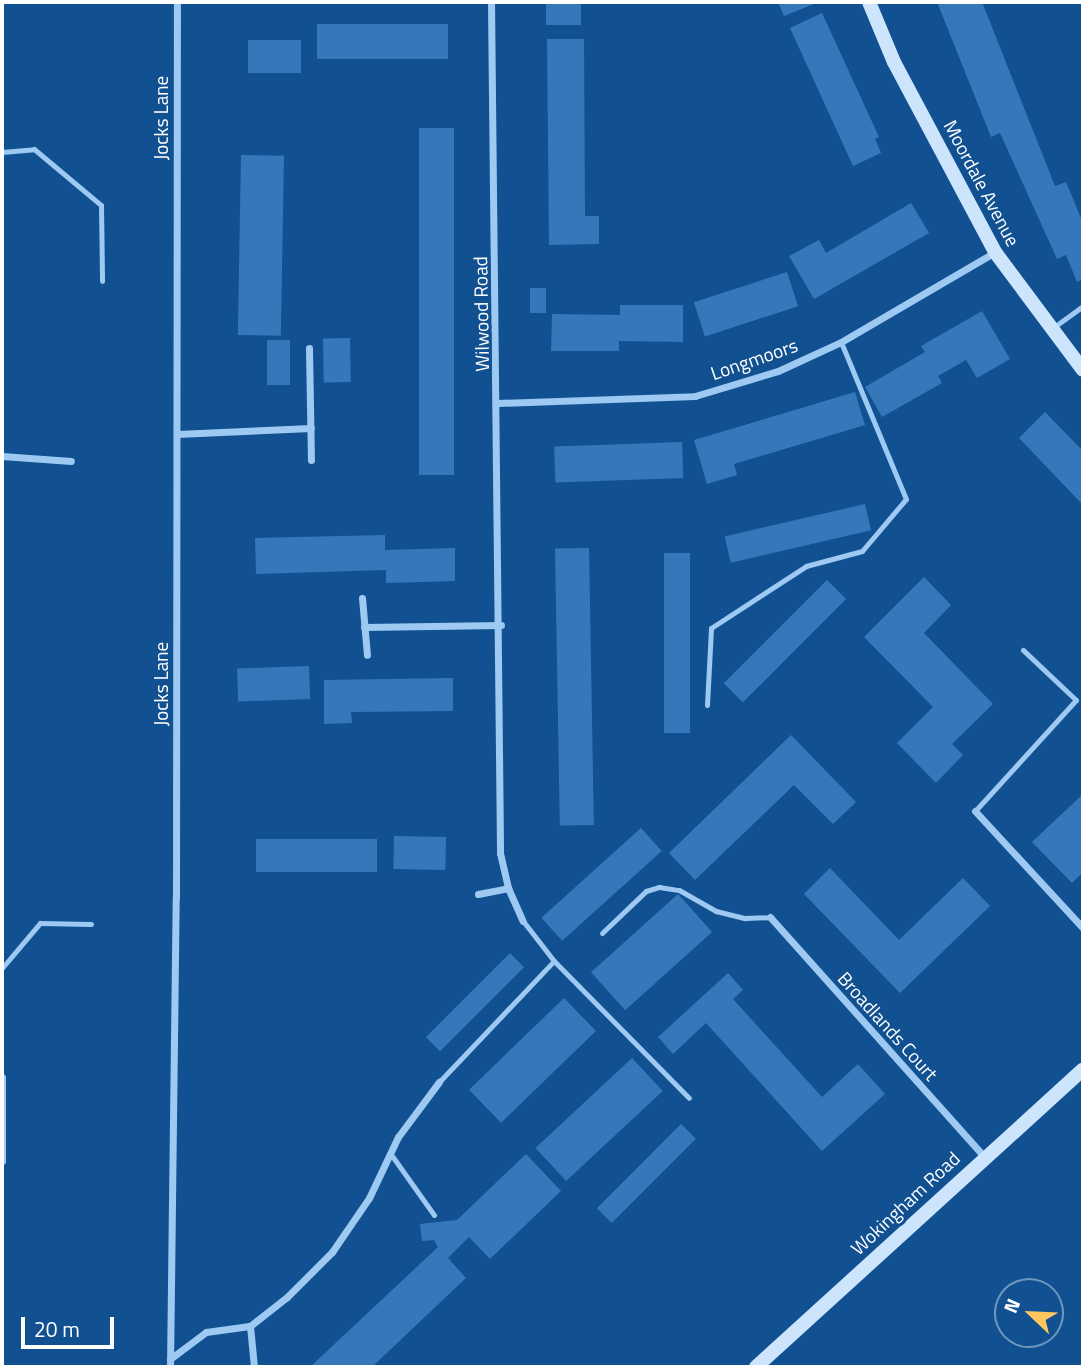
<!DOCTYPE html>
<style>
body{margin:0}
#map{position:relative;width:1085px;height:1369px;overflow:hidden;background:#115191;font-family:"Titillium Web",sans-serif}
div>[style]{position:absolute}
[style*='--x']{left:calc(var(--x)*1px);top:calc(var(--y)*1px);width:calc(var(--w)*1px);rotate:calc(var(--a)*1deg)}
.building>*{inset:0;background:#3578b9;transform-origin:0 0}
.lane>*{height:5px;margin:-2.5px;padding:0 2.5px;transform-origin:2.5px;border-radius:2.5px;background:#9dc9f2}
.street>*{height:7px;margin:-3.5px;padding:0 3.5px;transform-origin:3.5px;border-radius:3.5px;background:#9dc9f2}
.secondary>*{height:14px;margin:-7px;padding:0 7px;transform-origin:7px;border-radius:7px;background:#cce4fc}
span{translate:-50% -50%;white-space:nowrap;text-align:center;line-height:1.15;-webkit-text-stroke:6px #115191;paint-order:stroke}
.street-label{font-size:19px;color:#fff}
.frame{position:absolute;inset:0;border:4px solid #fff;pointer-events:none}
.north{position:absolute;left:994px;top:1278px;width:70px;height:70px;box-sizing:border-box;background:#115191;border:2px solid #7097bd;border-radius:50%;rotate:293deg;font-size:19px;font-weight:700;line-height:28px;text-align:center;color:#fff}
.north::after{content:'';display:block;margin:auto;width:24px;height:32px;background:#ffc75f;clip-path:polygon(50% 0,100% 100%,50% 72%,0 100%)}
.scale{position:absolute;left:21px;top:1317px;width:93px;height:32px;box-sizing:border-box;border:4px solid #fff;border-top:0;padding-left:9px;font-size:21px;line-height:24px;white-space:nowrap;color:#fff;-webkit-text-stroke:5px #115191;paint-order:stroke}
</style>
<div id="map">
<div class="building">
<div style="left:546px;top:2px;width:35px;height:23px"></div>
<div style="clip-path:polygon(778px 2px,819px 2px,784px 16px)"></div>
<div style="clip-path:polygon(937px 2px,982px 2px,1055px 186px,1066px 182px,1083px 223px,1083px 279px,1077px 282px,1066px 255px,1057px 259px,1000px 133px,991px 137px)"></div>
<div style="clip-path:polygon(822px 13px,879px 137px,875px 139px,881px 153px,853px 166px,790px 28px)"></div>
<div style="left:448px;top:24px;width:35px;height:131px;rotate:90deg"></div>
<div style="clip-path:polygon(547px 39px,584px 39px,585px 216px,599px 216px,599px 244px,549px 245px)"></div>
<div style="left:248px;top:40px;width:53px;height:33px"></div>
<div style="left:419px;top:128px;width:35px;height:347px"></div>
<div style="left:241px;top:155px;width:43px;height:180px;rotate:1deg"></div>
<div style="clip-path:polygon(911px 203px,929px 233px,814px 299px,789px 256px,819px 240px,826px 253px)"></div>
<div style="left:787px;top:272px;width:36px;height:98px;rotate:72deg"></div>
<div style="left:530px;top:288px;width:16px;height:25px"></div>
<div style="clip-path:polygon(620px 305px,683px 305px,683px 342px,619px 341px,619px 351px,551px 351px,552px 314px,620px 315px)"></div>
<div style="clip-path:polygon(982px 311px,1010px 359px,977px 378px,966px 360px,938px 376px,942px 383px,882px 417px,865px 387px,925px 352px,921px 346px)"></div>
<div style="left:350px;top:338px;width:44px;height:27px;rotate:89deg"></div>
<div style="left:267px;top:340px;width:23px;height:45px"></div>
<div style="clip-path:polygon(855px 392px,865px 425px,734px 464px,737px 475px,707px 484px,694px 440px)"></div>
<div style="clip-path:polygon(1045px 412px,1083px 451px,1083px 505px,1019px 438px)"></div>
<div style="left:682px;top:442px;width:36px;height:128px;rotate:88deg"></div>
<div style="left:865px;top:504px;width:27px;height:144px;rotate:77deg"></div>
<div style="clip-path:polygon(385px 535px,385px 550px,455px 548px,455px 581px,386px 583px,386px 570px,256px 574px,255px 538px)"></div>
<div style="left:589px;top:548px;width:277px;height:34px;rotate:89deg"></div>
<div style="left:664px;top:553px;width:26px;height:180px"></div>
<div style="clip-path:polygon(924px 577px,951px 605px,924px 633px,993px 704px,952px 744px,963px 755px,936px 783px,897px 743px,933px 707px,864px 637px)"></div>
<div style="left:827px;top:580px;width:27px;height:146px;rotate:45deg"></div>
<div style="left:309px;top:666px;width:33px;height:72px;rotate:88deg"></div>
<div style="clip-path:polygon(453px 678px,453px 711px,351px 712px,352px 723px,324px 724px,324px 680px)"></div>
<div style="clip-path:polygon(791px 735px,856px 802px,833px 824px,794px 785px,695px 880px,669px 853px)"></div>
<div style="clip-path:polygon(1083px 794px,1083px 872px,1072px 883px,1032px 842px)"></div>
<div style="left:641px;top:828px;width:31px;height:134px;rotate:48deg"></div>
<div style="left:394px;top:836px;width:52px;height:33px;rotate:1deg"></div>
<div style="left:377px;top:839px;width:33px;height:121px;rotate:90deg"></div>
<div style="clip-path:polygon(830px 868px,899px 940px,963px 878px,990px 906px,900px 993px,804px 894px)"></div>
<div style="left:678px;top:894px;width:51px;height:117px;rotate:48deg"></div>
<div style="left:510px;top:953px;width:20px;height:119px;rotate:45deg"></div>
<div style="clip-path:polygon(728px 973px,743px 990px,733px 999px,822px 1097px,858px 1064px,885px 1094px,822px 1151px,706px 1023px,673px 1054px,658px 1037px)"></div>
<div style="left:564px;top:998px;width:46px;height:132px;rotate:46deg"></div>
<div style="left:632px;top:1058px;width:45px;height:132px;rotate:47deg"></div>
<div style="left:681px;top:1124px;width:21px;height:119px;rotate:45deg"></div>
<div style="clip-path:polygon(526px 1154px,561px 1191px,490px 1259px,469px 1237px,448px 1258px,466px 1278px,372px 1367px,310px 1367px,438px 1247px,434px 1240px,422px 1241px,420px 1224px,457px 1220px)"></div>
</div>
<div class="lane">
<div style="--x:2;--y:152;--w:32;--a:-5"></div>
<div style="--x:34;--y:149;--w:87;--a:39.9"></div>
<div style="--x:101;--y:205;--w:76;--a:89.2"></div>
<div style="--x:1054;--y:327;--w:36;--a:-36"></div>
<div style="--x:707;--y:705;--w:77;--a:-87"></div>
<div style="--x:711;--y:628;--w:113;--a:-33.1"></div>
<div style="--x:806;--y:566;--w:58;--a:-15"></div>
<div style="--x:862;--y:551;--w:68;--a:-49.8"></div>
<div style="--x:906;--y:499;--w:170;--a:-112.5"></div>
<div style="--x:975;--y:811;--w:150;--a:-47.7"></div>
<div style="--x:1076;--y:700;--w:73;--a:-136.7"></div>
<div style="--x:523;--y:921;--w:51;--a:52.2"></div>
<div style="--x:554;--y:961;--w:192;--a:45.4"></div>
<div style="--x:602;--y:933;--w:61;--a:-43.7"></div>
<div style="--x:646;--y:891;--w:14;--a:-17"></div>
<div style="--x:659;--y:887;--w:20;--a:9"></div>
<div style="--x:679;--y:890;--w:43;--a:29.6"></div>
<div style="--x:716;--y:911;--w:30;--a:14"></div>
<div style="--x:745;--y:918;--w:25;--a:-2"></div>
<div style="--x:2;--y:968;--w:59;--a:-49.8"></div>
<div style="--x:40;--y:923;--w:51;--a:1.1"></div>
<div style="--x:439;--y:1082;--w:167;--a:-46.5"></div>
<div style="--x:390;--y:1153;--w:76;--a:54.6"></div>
</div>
<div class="street">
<div style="--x:491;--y:2;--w:851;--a:89.39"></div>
<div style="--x:500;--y:853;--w:36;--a:77"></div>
<div style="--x:508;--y:888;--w:36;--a:66"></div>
<div style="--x:309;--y:348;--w:112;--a:89"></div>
<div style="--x:498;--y:403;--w:197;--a:-2"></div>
<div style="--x:695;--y:396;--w:87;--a:-16.8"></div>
<div style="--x:778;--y:371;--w:69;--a:-24.7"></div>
<div style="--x:841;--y:342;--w:178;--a:-30.3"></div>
<div style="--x:177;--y:434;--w:134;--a:-2.6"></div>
<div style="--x:2;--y:456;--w:69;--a:4.1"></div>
<div style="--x:362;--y:598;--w:57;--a:85"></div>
<div style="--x:364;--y:627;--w:137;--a:-0.8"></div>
<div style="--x:975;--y:811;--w:159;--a:47.3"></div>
<div style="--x:478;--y:894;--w:31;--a:-11"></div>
<div style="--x:770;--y:917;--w:321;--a:48.2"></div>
<div style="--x:2;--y:1077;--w:84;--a:90"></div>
<div style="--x:250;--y:1326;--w:41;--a:84.4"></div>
<div style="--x:170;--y:1359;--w:45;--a:-36.9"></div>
<div style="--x:206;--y:1332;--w:44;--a:-7.8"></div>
<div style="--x:250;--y:1326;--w:47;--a:-38.1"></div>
<div style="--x:287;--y:1297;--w:64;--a:-45"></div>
<div style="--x:332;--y:1252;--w:65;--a:-55.6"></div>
<div style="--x:369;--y:1198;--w:68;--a:-64.6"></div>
<div style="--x:398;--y:1137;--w:69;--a:-53.3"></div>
<div style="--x:170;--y:1367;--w:470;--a:-89.3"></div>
<div style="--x:176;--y:897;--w:895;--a:-89.94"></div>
</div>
<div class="secondary">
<div style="--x:869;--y:2;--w:65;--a:67.4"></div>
<div style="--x:894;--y:62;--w:215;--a:62"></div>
<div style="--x:995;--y:252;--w:147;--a:53.3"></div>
<div style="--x:756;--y:1367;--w:442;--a:-42.3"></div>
</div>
<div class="street-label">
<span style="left:161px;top:118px;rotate:-90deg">Jocks Lane</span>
<span style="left:982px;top:183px;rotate:62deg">Moordale Avenue</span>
<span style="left:481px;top:314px;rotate:-91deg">Wilwood Road</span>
<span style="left:754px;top:359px;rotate:-19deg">Longmoors</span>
<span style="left:161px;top:684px;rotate:-90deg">Jocks Lane</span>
<span style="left:888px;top:1026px;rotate:48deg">Broadlands Court</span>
<span style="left:905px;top:1203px;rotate:-43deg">Wokingham Road</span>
</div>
<div class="frame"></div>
<div class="north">N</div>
<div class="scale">20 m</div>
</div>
